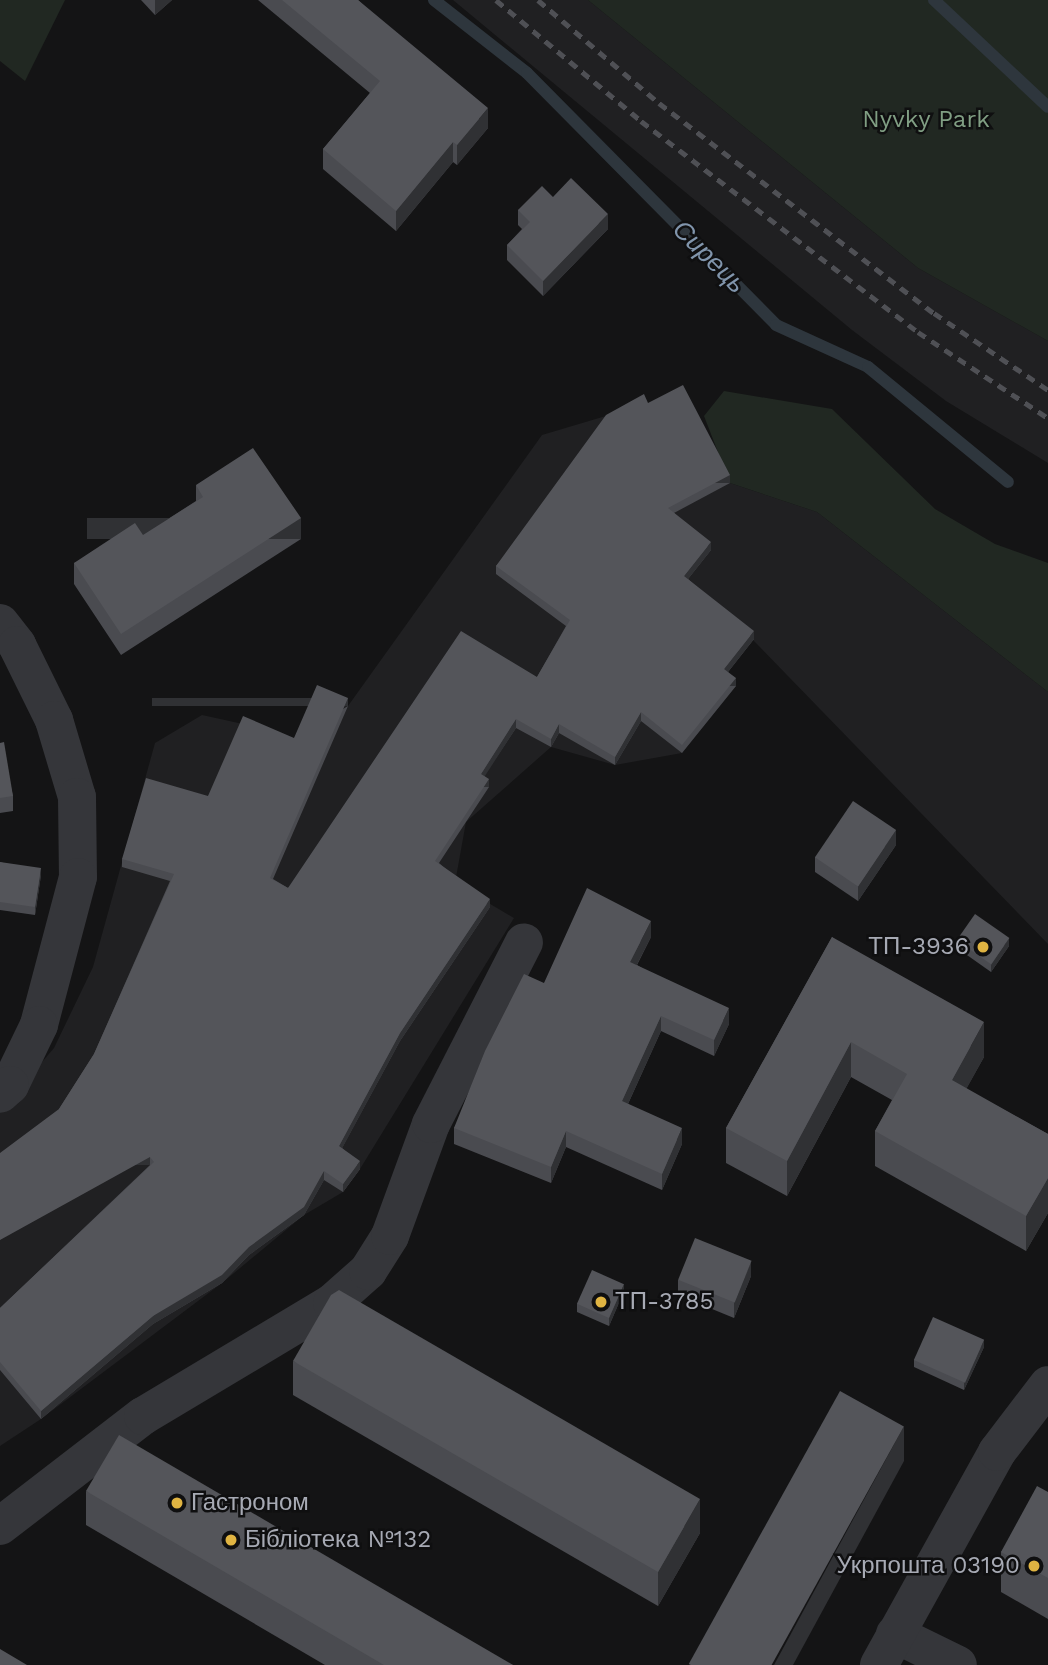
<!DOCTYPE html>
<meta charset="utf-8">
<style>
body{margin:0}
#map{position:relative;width:1048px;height:1665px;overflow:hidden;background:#141415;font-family:"Work Sans",sans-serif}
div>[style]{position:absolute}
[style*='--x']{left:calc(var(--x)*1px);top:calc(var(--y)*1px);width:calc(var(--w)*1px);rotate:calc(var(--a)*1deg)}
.built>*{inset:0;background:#202022}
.green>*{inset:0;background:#212822}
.stream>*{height:12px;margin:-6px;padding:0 6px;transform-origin:6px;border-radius:6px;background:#2e363d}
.minor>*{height:38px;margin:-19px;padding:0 19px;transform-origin:19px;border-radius:19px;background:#35363a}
.rail>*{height:5px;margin-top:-2.5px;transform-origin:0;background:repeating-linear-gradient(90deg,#4f5055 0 9px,transparent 0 16px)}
.wall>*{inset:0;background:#4a4b50}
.shaded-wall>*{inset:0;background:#303134;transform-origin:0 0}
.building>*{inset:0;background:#54555a;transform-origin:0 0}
.dots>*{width:19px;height:19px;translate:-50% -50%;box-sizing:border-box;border:4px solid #0f0f10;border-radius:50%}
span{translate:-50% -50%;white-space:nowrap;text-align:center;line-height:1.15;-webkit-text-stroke:5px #0f0f10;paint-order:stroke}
.park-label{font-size:24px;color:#809e83}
.poi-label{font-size:24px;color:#a7aab4}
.right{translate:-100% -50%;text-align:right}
.left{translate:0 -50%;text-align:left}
.water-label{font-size:26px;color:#8195ac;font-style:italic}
</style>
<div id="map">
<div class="built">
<div style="clip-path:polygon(453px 0,588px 0,918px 268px,1048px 341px,1048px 463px,946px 401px,852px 330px)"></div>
<div style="clip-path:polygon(683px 393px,730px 483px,817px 512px,1048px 692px,1048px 944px,753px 640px,724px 676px,736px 686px,682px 753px,615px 765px,551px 747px,466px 822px,455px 883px,514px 918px,360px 1169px,343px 1192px,304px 1215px,222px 1283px,41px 1419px,0 1446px,0 1111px,54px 1048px,93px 967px,155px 743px,202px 715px,243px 724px,293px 746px,317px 693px,348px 706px,542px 435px)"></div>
</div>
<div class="green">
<div style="clip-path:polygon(0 0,65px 0,25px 81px,0 61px)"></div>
<div style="clip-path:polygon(588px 0,1048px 0,1048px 341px,918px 268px)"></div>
<div style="clip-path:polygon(724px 391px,832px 409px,935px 509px,995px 544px,1048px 563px,1048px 692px,817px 512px,730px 483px,704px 416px)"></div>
</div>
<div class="stream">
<div style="--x:434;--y:0;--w:118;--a:38.1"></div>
<div style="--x:527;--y:73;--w:354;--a:45.3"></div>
<div style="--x:776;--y:325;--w:101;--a:24.5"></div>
<div style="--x:868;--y:367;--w:181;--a:39.4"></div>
<div style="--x:934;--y:0;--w:156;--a:43.2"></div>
</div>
<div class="minor">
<div style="--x:0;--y:623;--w:28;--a:52"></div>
<div style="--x:17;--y:645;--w:84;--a:63.7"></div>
<div style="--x:54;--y:720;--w:80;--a:73.4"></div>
<div style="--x:77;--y:797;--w:80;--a:89.3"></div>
<div style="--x:78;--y:877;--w:153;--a:104.8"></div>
<div style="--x:39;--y:1025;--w:67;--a:115.8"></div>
<div style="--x:10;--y:1085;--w:13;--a:138"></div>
<div style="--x:0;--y:1526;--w:180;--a:-37.6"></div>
<div style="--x:143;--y:1416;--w:220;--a:-30.9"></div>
<div style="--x:332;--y:1303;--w:48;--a:-41.6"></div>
<div style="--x:368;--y:1271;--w:41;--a:-57.8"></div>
<div style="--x:390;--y:1236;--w:119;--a:-69.9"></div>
<div style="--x:431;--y:1124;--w:204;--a:-62.9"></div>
<div style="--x:895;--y:1634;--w:70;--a:26.2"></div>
<div style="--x:879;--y:1665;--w:244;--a:-61"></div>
<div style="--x:997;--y:1452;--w:84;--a:-52.7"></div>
</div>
<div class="rail">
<div style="--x:496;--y:0;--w:189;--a:39.8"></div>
<div style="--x:641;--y:121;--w:348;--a:37.3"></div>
<div style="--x:918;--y:332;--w:156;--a:33.5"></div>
<div style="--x:538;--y:0;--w:159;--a:40.4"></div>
<div style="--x:659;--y:103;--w:346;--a:37.4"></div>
<div style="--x:934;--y:313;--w:138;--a:34"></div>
</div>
<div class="wall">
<div style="clip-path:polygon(141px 0,172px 0,155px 15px)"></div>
<div style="clip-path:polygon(258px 0,358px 0,488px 128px,457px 165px,453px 162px,396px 231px,323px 169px,323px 149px,370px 93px)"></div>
<div style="clip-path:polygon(553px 197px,608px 229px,543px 296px,507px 260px,507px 245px,522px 229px,518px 225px,518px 210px)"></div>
<div style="clip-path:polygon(648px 403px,730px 483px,674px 513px,711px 550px,688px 579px,754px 639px,728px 672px,736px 686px,682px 753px,641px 721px,615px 765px,559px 733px,551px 747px,516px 728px,484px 776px,489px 787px,439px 863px,490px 907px,400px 1041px,342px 1148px,360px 1169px,343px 1192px,324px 1180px,304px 1215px,249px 1255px,222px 1283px,153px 1324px,41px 1419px,0 1370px,0 1308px,150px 1165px,59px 1109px,94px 1054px,170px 881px,122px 867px,122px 859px,208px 796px,294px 738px,348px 706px,273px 879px,288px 888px,537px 677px,566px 626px,496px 574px,496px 566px)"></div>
<div style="clip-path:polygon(196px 485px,301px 539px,121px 655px,74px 584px,74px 563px,143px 535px,196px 501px)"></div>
<div style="clip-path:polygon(0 743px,13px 796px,13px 811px,0 813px)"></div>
<div style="clip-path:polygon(896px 845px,858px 901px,815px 872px,815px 857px)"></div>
<div style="clip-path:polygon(0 862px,41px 875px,35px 915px,0 910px)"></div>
<div style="clip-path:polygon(651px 937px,637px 965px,729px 1024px,714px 1056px,661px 1031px,628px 1104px,682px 1144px,662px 1190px,566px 1147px,551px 1183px,454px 1144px,454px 1128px,544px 983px)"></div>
<div style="clip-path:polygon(832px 937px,984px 1057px,966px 1089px,1048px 1134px,1048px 1213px,1026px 1251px,875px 1166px,875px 1131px,892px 1100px,851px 1077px,787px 1196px,726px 1163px,726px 1128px)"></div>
<div style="clip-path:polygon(957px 941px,1009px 946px,991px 972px,957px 948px)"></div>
<div style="clip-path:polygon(751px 1276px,734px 1318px,678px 1295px,678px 1280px)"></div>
<div style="clip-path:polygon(624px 1291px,609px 1326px,577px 1312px,577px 1304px)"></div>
<div style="clip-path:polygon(984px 1347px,964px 1390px,914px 1367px,914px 1360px)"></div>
<div style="clip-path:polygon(293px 1361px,700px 1533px,658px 1606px,293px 1395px)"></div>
<div style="clip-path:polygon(86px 1491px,513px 1665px,325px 1665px,86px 1525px)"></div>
<div style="clip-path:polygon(1048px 1492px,1048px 1619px,1001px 1592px,1001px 1552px)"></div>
</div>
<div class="shaded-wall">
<div style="clip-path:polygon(155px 0,172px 0,155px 15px)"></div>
<div style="clip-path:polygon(488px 108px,488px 128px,457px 165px,457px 145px)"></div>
<div style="clip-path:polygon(453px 142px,453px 162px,396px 231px,396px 211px)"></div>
<div style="clip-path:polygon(608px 214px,608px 229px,543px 296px,543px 281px)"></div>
<div style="left:730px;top:475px;width:8px;height:70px;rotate:90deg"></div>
<div style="left:301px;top:518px;width:21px;height:214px;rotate:90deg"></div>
<div style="clip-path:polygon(711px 542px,711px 550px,684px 584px,684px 576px)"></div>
<div style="clip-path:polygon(754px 631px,754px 639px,724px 677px,724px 669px)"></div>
<div style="left:736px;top:678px;width:8px;height:86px;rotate:90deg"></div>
<div style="left:348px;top:698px;width:8px;height:196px;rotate:90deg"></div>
<div style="clip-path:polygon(641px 712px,641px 721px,615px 765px,615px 757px)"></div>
<div style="clip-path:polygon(516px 719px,516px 728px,481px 782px,481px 774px)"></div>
<div style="clip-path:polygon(559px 724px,559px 733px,551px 747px,551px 739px)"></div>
<div style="left:489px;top:779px;width:8px;height:98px;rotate:90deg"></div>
<div style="clip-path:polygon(896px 830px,896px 845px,858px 901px,858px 886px)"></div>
<div style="clip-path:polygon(41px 868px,41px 875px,35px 915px,35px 907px)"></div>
<div style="clip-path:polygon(490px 899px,490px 907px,400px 1041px,339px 1154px,339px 1146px,400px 1033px)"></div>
<div style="clip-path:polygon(651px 921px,651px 937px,630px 978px,630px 962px)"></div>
<div style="clip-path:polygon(1009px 938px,1009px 946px,991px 972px,991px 965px)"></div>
<div style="clip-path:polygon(729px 1008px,729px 1024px,714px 1056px,714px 1040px)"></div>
<div style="clip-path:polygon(661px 1016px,661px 1031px,622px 1117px,622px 1101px)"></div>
<div style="clip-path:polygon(984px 1022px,984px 1057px,952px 1115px,952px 1080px)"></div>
<div style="clip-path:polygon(851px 1042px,851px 1077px,787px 1196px,787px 1161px)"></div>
<div style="clip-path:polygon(682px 1128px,682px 1144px,662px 1190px,662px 1174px)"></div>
<div style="clip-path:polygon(566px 1131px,566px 1147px,551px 1183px,551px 1167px)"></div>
<div style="left:150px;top:1157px;width:8px;height:171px;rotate:90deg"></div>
<div style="clip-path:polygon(360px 1161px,360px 1169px,343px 1192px,343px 1184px)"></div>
<div style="clip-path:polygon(324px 1171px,324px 1180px,304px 1215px,249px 1255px,222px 1283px,153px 1324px,41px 1419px,41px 1411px)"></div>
<div style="clip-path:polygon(1048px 1178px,1048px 1213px,1026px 1251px,1026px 1216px)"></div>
<div style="clip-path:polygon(751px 1261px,751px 1276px,734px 1318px,734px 1303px)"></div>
<div style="clip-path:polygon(624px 1284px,624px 1291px,609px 1326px,609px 1318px)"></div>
<div style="clip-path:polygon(984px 1340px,984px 1347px,964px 1390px,964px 1383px)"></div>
<div style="clip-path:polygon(904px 1426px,904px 1461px,793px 1665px,774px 1665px)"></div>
<div style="clip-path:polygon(700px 1499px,700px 1533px,658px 1606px,658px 1572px)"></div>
</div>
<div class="building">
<div style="clip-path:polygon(282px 0,358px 0,488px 108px,457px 145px,453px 142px,396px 211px,323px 149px,380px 81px)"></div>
<div style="clip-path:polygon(571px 178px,608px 214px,543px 281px,507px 245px,530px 222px,518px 210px,542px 186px,553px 197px)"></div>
<div style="clip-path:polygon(683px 385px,730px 475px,668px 508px,711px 542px,684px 576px,754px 631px,724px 669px,736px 678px,682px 745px,641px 712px,615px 757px,559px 724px,551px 739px,516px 719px,481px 774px,489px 779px,435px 861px,490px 899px,400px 1033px,339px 1146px,360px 1161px,343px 1184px,324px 1171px,304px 1207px,249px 1247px,222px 1275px,153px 1316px,41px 1411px,0 1362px,0 1308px,154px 1162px,150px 1157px,0 1240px,0 1153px,59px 1109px,94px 1054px,174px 874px,122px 859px,146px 778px,208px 796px,243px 716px,294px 738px,317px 685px,348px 698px,270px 878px,288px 888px,461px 631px,537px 677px,570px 620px,496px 566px,606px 415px,644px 394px,648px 403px)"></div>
<div style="clip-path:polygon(253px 448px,301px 518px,121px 634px,74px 563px,135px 523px,143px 535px,203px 497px,196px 485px)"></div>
<div style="clip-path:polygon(4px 742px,13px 796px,0 798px,0 743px)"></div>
<div style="left:853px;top:801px;width:52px;height:68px;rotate:34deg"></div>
<div style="clip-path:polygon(0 862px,41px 868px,35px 907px,0 902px)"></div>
<div style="clip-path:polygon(587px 888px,651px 921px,630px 962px,729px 1008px,714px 1040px,661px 1016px,622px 1101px,682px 1128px,662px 1174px,566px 1131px,551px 1167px,454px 1128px,485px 1051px,524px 974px,544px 983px)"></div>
<div style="left:975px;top:914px;width:42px;height:32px;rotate:35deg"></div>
<div style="clip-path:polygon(832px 937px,984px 1022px,952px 1080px,1048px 1134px,1048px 1178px,1026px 1216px,875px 1131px,907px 1074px,851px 1042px,787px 1161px,726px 1128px)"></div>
<div style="left:695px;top:1238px;width:61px;height:45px;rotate:22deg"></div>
<div style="left:592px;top:1270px;width:35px;height:37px;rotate:24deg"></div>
<div style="clip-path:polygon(339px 1290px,700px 1499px,658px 1572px,293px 1361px,331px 1295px)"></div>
<div style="left:933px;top:1317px;width:56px;height:47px;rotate:24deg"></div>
<div style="left:840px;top:1391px;width:73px;height:312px;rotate:29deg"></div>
<div style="clip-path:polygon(119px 1435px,513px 1665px,384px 1665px,86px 1491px)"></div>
<div style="clip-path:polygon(1037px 1486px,1048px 1492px,1048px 1578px,1001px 1552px)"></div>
<div style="clip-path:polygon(0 1649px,27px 1665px,0 1665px)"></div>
</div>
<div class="dots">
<div style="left:983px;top:947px;background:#e0b442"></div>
<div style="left:601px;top:1302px;background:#e0b442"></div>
<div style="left:177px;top:1503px;background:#e0b442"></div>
<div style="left:231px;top:1540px;background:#e0b442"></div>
<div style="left:1034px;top:1566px;background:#e0b442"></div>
</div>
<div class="park-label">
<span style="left:926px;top:120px">Nyvky Park</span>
</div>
<div class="poi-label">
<span class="right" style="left:969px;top:947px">ТП-3936</span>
<span class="left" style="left:615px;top:1302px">ТП-3785</span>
<span class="left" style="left:191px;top:1503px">Гастроном</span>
<span class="left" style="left:245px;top:1540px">Бібліотека №132</span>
<span class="right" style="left:1020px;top:1566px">Укрпошта 03190</span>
</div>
<div class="water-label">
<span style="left:709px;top:257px;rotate:45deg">Сирець</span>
</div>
</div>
